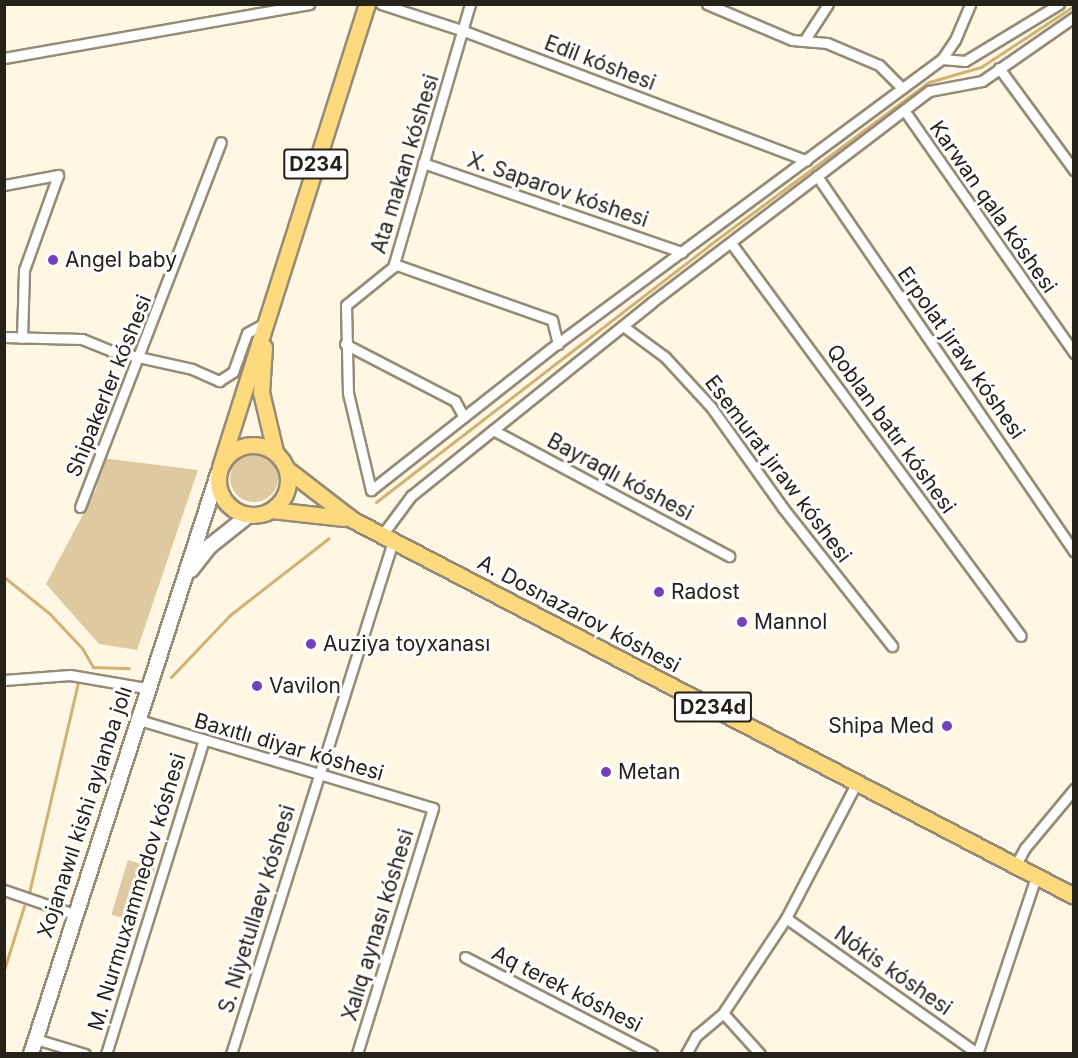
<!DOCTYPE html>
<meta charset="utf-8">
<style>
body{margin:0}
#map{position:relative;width:1078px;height:1058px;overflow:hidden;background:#fff6e3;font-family:Inter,sans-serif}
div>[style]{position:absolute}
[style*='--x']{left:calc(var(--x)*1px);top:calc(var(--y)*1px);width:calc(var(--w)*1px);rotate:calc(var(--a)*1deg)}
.green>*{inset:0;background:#dec9a0;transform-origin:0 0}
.round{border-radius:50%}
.stream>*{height:3px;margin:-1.5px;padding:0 1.5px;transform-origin:1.5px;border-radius:1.5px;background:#d0b273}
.roads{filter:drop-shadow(2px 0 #958b76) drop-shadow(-2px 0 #958b76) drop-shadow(0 2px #958b76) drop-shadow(0 -2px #958b76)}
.minor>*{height:9px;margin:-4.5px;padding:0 4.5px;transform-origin:4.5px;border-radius:4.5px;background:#fff}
.secondary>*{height:14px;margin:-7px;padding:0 7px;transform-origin:7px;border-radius:7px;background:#fff}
.primary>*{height:15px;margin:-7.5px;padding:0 7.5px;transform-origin:7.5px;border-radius:7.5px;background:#feda7f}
.primary>.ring{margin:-7.5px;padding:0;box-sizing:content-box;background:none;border:15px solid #feda7f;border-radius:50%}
.dots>*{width:16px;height:16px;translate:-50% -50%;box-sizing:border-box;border:3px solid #fff;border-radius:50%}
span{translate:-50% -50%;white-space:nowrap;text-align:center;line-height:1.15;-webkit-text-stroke:6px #fff;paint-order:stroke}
.shield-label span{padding:2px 4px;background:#fff;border:2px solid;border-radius:4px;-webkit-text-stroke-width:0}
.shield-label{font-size:20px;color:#262219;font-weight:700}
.street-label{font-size:21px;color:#262219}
.poi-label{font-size:21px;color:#262219}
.left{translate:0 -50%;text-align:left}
.right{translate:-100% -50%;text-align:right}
.frame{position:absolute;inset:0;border:6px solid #262219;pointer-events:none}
</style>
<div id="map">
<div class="green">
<div class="round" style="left:230px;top:454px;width:48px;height:48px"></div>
<div style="clip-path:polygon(102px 458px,198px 470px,137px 650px,99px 644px,46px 584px,96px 490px)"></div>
<div style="left:128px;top:860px;width:28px;height:57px;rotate:17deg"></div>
</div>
<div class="stream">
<div style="--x:376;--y:502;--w:419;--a:-37.6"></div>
<div style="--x:708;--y:246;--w:275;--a:-36.6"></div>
<div style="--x:929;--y:82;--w:54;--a:-16.1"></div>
<div style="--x:981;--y:67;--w:111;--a:-33.3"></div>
<div style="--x:4;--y:577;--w:58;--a:38.7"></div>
<div style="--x:49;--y:613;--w:48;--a:46.7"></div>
<div style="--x:82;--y:648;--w:22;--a:60"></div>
<div style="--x:93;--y:667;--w:36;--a:2"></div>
<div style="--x:171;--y:677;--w:86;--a:-46.4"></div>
<div style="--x:230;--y:615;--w:125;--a:-37.9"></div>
<div style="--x:29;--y:893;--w:216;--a:-76.9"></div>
<div style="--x:4;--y:970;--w:67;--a:-72.6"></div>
</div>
<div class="roads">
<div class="minor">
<div style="--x:381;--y:4;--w:87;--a:18"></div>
<div style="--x:464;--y:31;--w:366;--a:20.7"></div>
<div style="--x:470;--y:4;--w:274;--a:106.3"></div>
<div style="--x:393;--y:267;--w:60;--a:141"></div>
<div style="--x:346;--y:305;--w:88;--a:88.7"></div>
<div style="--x:348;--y:393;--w:100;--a:76.7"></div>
<div style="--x:371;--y:490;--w:228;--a:-38.2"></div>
<div style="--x:550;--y:349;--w:488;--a:-36.5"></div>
<div style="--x:942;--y:59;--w:23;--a:5"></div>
<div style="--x:965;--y:61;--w:110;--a:-31.2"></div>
<div style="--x:707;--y:4;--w:92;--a:23"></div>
<div style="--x:792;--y:40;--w:35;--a:5"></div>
<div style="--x:827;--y:43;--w:56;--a:22.9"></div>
<div style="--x:879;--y:65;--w:33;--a:45"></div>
<div style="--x:804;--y:41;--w:44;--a:-57"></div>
<div style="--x:4;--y:58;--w:310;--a:-10"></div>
<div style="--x:942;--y:59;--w:23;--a:-56"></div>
<div style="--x:955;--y:40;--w:39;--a:-67"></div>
<div style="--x:999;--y:68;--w:127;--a:53.7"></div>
<div style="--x:904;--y:110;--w:297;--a:55"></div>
<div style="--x:423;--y:163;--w:274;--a:19"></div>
<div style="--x:817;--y:176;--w:455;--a:55.6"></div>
<div style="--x:4;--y:185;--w:55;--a:-10.5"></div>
<div style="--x:731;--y:243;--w:488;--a:53.6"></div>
<div style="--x:394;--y:264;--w:168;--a:19.5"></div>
<div style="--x:552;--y:320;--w:25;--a:76"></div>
<div style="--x:623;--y:326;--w:52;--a:36.4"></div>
<div style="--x:665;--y:357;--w:68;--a:47.4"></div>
<div style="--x:711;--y:407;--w:124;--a:54.5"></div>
<div style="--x:783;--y:508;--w:176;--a:51.7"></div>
<div style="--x:4;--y:337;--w:78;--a:1.5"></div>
<div style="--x:82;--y:339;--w:31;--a:22"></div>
<div style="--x:111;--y:351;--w:83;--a:12.5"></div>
<div style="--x:192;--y:369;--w:30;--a:24"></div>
<div style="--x:219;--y:381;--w:17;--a:-33"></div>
<div style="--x:233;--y:372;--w:41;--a:-70.3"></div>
<div style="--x:247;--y:333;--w:21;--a:-29"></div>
<div style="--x:22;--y:338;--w:68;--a:-88.3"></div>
<div style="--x:24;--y:270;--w:101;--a:-70.3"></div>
<div style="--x:345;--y:344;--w:124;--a:27.4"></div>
<div style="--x:455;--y:401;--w:18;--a:61"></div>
<div style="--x:493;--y:430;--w:268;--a:28.1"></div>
<div style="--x:80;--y:507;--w:391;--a:-68.9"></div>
<div style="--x:382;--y:535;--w:49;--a:-53.4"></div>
<div style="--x:411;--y:496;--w:309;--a:-38.8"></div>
<div style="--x:652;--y:302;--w:348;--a:-37.3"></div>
<div style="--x:929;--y:91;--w:54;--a:-10.7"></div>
<div style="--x:982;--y:81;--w:112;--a:-34.8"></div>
<div style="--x:4;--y:680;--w:66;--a:-4.3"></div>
<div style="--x:70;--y:675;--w:77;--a:9.7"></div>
<div style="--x:136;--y:719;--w:310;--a:16.7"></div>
<div style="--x:433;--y:808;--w:257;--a:107.2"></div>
<div style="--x:1015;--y:866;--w:21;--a:-61"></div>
<div style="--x:1025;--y:848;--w:77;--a:-50.3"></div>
<div style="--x:4;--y:890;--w:74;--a:18.9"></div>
<div style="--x:786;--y:918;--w:235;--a:35.3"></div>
<div style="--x:465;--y:957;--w:211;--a:27.4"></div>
<div style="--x:723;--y:1013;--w:55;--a:47.9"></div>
<div style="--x:36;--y:1039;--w:51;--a:17"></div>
<div style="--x:106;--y:1054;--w:327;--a:-72.7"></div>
<div style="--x:231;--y:1054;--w:538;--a:-72.47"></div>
<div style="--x:686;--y:1054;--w:21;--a:-61"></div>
<div style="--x:696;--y:1036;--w:35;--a:-40"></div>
<div style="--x:723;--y:1013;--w:114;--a:-56.4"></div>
<div style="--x:786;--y:918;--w:151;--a:-62.4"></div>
<div style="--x:977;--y:1054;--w:187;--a:-71.6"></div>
</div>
<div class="secondary">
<div style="--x:191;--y:570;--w:31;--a:-52"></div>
<div style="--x:210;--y:546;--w:50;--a:-38.5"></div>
<div style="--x:31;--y:1054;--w:609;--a:-72.13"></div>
</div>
<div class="primary">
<div style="--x:264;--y:347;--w:45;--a:93.8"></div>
<div style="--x:261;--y:392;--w:61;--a:76.7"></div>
<div class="ring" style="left:218px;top:445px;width:55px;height:55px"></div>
<div style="--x:220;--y:467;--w:486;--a:-72.4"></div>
<div style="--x:288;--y:470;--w:82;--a:37.6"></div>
<div style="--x:353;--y:520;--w:813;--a:27.54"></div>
<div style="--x:272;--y:510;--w:72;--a:6.3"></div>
</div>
</div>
<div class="dots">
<div style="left:53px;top:260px;background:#7341b9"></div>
<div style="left:659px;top:592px;background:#7341b9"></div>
<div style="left:742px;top:622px;background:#7341b9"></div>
<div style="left:311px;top:644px;background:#7341b9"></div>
<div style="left:257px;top:686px;background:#7341b9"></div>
<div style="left:947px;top:726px;background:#7341b9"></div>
<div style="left:606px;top:772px;background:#7341b9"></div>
</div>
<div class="shield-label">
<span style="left:316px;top:164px">D234</span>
<span style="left:713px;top:707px">D234d</span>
</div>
<div class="street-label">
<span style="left:600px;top:63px;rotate:21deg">Edil kóshesi</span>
<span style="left:405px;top:164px;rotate:-73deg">Ata makan kóshesi</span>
<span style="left:558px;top:190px;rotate:19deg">X. Saparov kóshesi</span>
<span style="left:993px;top:207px;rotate:55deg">Karwan qala kóshesi</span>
<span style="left:961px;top:353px;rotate:55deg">Erpolat jıraw kóshesi</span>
<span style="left:109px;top:386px;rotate:-68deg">Shipakerler kóshesi</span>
<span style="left:891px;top:429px;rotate:54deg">Qoblan batır kóshesi</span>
<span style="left:778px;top:469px;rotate:53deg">Esemurat jıraw kóshesi</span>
<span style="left:620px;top:477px;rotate:28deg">Bayraqlı kóshesi</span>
<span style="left:579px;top:614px;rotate:28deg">A. Dosnazarov kóshesi</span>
<span style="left:289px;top:747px;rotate:16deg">Baxıtlı diyar kóshesi</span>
<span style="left:85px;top:812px;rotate:-72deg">Xojanawıl kishi aylanba jolı</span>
<span style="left:137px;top:892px;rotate:-73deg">M. Nurmuxammedov kóshesi</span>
<span style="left:257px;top:909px;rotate:-73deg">S. Niyetullaev kóshesi</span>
<span style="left:378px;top:925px;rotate:-73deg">Xalıq aynası kóshesi</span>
<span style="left:893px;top:971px;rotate:35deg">Nókis kóshesi</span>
<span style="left:567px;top:989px;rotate:27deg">Aq terek kóshesi</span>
</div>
<div class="poi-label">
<span class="left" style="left:65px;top:260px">Angel baby</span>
<span class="left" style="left:671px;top:592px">Radost</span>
<span class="left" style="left:754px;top:622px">Mannol</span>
<span class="left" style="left:323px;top:644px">Auziya toyxanası</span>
<span class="left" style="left:269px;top:686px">Vavilon</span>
<span class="right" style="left:934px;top:726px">Shipa Med</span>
<span class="left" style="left:618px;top:772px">Metan</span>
</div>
<div class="frame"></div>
</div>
